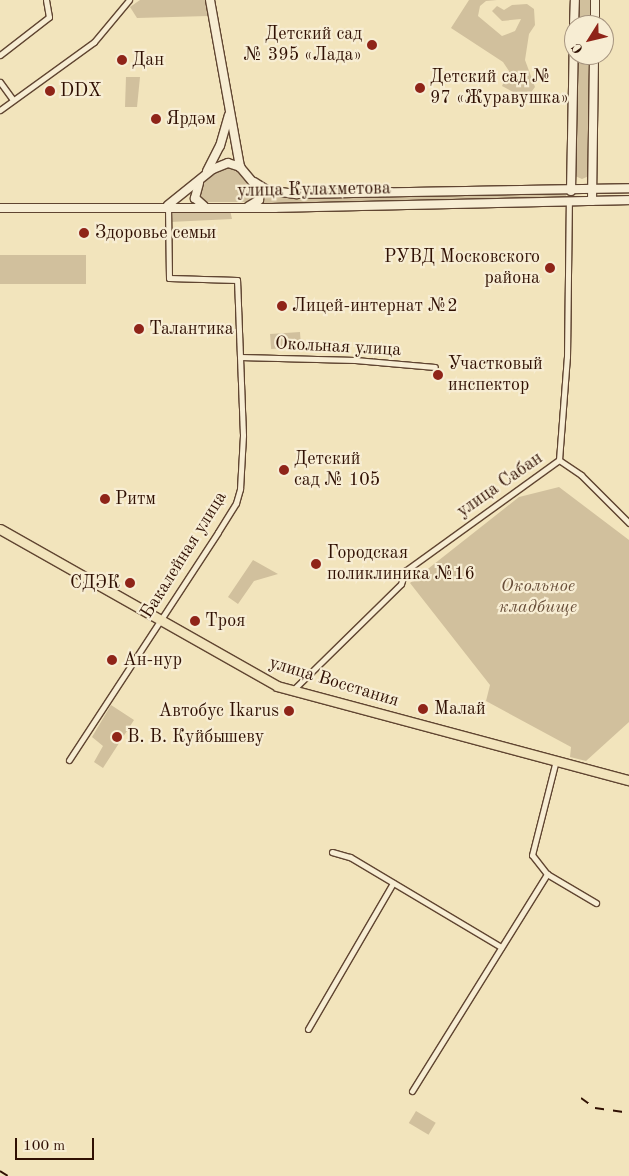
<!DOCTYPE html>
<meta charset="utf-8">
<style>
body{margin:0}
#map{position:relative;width:629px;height:1176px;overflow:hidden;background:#f2e4bc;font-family:"Old Standard TT",serif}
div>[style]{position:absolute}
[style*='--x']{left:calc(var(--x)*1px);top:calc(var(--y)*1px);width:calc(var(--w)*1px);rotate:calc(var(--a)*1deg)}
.green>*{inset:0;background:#d1c09d;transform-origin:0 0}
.roads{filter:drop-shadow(1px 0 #604531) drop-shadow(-1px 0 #604531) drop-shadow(0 1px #604531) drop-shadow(0 -1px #604531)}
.street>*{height:5px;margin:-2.5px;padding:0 2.5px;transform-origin:2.5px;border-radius:2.5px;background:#f7edd3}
.secondary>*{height:8px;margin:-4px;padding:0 4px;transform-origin:4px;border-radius:4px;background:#f7edd3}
.primary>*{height:9px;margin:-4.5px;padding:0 4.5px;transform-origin:4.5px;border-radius:4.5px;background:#f2e4bc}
.rail>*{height:2px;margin-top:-1px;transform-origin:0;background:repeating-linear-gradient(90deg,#301003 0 9px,transparent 0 18px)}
.dots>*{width:14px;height:14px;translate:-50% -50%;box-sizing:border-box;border:2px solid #f7edd3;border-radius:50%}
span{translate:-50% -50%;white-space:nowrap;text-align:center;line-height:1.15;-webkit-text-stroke:4.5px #f7edd3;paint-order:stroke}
.poi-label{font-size:18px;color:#301003}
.right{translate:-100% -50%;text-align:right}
.left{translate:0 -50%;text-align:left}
.street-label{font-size:18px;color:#301003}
.park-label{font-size:18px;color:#684e39;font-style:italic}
.north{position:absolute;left:564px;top:15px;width:50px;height:50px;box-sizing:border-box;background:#f7edd3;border:1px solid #a79580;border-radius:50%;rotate:234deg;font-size:14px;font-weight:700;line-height:20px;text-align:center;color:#301003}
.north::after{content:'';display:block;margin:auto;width:18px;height:22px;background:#8f2418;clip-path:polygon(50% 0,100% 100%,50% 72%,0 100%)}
.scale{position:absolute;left:15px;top:1138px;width:79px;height:22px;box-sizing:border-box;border:2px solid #301003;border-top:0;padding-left:6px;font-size:15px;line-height:18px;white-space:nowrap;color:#301003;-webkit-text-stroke:4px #f7edd3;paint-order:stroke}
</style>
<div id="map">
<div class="green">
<div style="clip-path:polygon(140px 0,206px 0,208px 16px,137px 18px,130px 7px)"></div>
<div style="clip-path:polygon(469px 0,497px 0,486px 1px,480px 6px,478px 16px,502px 36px,515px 31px,521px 19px,502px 21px,492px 11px,497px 6px,504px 10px,512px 5px,527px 4px,534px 9px,535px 25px,529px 34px,525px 60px,535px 87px,526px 99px,502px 86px,509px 71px,503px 62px,451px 28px)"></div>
<div style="left:577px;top:0;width:14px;height:25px"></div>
<div style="clip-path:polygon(576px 55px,591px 55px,589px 176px,582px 179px,575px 176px)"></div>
<div style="clip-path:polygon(126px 77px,140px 77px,137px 107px,125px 107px)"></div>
<div style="clip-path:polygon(228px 165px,240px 171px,251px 186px,252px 198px,246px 202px,204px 202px,198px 199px,202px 184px,209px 176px)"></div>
<div style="clip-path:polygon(566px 195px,566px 199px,263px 203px,264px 196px)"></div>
<div style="clip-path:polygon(230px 210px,232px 219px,170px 222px,171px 211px)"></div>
<div style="left:0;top:255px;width:86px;height:29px"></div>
<div style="left:300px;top:332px;width:15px;height:30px;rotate:86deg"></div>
<div style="clip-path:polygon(559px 487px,629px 540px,629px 722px,586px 761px,570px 757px,571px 747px,486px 701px,490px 685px,410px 583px,519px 497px)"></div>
<div style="clip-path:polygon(253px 560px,278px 574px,254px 581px,238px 604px,228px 597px)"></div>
<div style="clip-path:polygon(111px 705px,134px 720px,103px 768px,94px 762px,103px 746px,92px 737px)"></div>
<div style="left:416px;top:1111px;width:23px;height:14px;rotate:31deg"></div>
</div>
<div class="roads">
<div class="street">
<div style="--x:0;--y:55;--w:62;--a:-37.8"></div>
<div style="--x:49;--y:17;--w:17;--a:-100"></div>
<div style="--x:0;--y:82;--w:22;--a:54"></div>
<div style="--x:0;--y:110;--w:116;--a:-35.9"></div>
<div style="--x:94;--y:42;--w:55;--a:-50.2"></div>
<div style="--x:240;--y:357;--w:115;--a:1.5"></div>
<div style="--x:355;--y:360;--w:80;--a:5"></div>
<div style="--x:559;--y:460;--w:27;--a:34"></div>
<div style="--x:581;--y:475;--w:68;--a:45"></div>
<div style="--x:293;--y:690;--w:151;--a:-44.5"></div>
<div style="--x:401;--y:584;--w:14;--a:-73"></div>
<div style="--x:405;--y:571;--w:190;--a:-35.8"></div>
<div style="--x:559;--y:460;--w:103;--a:-85.6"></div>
<div style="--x:567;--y:357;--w:156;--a:-89.3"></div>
<div style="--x:69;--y:760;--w:272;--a:-56.8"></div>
<div style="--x:218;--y:532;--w:34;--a:-58"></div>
<div style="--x:236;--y:503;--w:15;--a:-74"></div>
<div style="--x:240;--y:489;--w:54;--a:-86.8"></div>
<div style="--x:243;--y:435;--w:155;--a:-92.2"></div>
<div style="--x:237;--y:280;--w:68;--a:-178.3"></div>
<div style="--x:169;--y:278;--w:72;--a:-90.8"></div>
<div style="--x:332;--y:852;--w:19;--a:16"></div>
<div style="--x:350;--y:857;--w:176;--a:30.8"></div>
<div style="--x:547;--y:874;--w:24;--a:-128"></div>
<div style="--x:532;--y:855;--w:98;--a:-75.8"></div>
<div style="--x:308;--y:1029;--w:169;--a:-59.8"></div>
<div style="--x:412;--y:1091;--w:256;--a:-58.1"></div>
<div style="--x:547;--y:874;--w:57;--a:30.6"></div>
</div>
<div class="secondary">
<div style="--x:210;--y:0;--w:170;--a:79.8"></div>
<div style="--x:574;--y:25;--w:25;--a:-88"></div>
<div style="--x:595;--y:25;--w:25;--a:-90"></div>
<div style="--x:207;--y:171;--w:28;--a:-63"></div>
<div style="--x:220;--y:146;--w:32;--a:-74"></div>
<div style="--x:254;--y:182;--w:15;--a:32"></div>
<div style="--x:267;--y:190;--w:30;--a:8"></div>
<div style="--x:297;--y:194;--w:332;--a:-1"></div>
<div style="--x:199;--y:183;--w:16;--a:105"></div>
<div style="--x:195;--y:198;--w:12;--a:42"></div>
<div style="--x:571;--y:191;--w:156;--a:-88.9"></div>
<div style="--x:592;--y:201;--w:146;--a:-89.2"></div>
<div style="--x:168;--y:205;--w:58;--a:-38.7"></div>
<div style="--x:213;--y:169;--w:16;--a:-22"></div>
<div style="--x:228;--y:163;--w:13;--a:18"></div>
<div style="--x:240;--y:167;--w:31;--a:50"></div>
<div style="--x:260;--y:191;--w:9;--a:96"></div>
<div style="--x:259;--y:200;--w:12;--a:149"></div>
<div style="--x:0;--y:208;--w:275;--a:0"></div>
<div style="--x:275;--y:208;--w:354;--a:-1.3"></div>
</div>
<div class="primary">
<div style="--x:0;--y:529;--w:318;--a:29.5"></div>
<div style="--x:277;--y:686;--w:364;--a:15"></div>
</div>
</div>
<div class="rail">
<div style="--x:581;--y:1098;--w:17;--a:36"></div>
<div style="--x:595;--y:1108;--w:34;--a:8"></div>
<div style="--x:0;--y:1171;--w:9;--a:32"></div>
</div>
<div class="dots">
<div style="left:372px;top:45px;background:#8f2418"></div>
<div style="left:122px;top:60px;background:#8f2418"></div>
<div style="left:420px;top:88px;background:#8f2418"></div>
<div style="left:50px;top:91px;background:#8f2418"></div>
<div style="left:156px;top:119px;background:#8f2418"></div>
<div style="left:84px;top:233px;background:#8f2418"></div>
<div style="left:550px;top:268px;background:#8f2418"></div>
<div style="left:282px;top:306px;background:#8f2418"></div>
<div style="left:139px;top:329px;background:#8f2418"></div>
<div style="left:438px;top:375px;background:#8f2418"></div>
<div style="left:284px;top:470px;background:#8f2418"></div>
<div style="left:105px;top:499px;background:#8f2418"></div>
<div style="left:316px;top:564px;background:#8f2418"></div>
<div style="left:130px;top:583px;background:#8f2418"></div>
<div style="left:195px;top:621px;background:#8f2418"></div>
<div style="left:112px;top:660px;background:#8f2418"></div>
<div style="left:423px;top:709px;background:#8f2418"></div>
<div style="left:289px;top:711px;background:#8f2418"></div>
<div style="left:117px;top:737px;background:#8f2418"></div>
</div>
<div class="poi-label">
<span class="right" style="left:362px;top:45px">Детский сад<br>№ 395 «Лада»</span>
<span class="left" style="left:132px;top:60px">Дан</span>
<span class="left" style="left:430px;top:88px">Детский сад №<br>97 «Журавушка»</span>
<span class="left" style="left:60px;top:91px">DDX</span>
<span class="left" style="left:166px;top:119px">Ярдәм</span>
<span class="left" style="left:95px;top:233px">Здоровье семьи</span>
<span class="right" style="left:540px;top:268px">РУВД Московского<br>района</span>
<span class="left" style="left:292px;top:306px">Лицей-интернат №2</span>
<span class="left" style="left:149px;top:329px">Талантика</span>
<span class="left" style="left:448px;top:375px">Участковый<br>инспектор</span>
<span class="left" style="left:294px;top:470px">Детский<br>сад № 105</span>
<span class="left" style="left:115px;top:499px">Ритм</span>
<span class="left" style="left:327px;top:564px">Городская<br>поликлиника №16</span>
<span class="right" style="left:120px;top:583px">СДЭК</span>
<span class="left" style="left:205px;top:621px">Троя</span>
<span class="left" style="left:123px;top:660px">Ан-нур</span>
<span class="left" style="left:434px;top:709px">Малай</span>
<span class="right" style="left:279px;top:711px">Автобус Ikarus</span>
<span class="left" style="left:127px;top:737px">В. В. Куйбышеву</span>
</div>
<div class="street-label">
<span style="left:314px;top:190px;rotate:-1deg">улица Кулахметова</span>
<span style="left:338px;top:347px;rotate:3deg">Окольная улица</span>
<span style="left:500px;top:485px;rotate:-35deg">улица Сабан</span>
<span style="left:184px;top:555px;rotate:-58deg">Бакалейная улица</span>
<span style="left:334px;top:682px;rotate:17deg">улица Восстания</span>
</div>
<div class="park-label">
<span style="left:538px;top:597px">Окольное<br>кладбище</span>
</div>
<div class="north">С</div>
<div class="scale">100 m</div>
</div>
